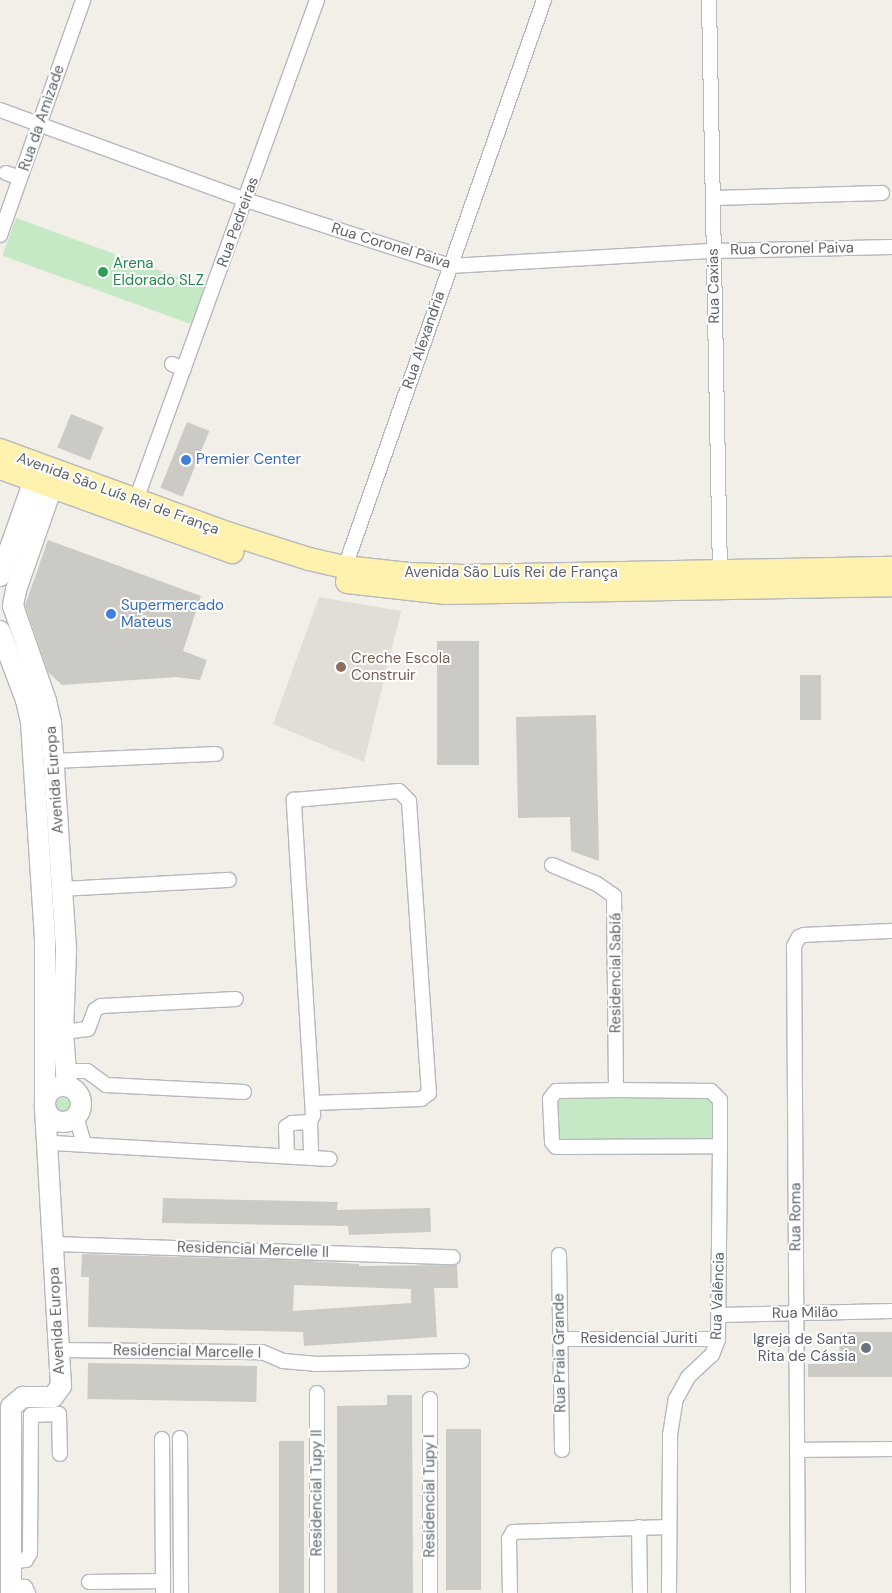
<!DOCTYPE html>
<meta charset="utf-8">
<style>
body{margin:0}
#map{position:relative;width:892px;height:1593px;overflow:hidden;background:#f1efe8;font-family:"DM Sans",sans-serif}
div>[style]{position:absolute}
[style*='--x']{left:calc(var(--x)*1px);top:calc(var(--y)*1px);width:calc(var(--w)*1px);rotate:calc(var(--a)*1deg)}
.education>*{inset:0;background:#e1ded6}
.green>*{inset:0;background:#c5e8c5;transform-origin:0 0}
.round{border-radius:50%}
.building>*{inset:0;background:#cccac5;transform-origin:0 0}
.roads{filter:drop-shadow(1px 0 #b5b8bc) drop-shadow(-1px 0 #b5b8bc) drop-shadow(0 1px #b5b8bc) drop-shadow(0 -1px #b5b8bc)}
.street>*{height:14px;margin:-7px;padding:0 7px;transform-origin:7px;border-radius:7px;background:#fff}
.secondary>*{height:20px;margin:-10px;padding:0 10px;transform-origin:10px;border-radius:10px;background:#fff}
.secondary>.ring{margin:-10px;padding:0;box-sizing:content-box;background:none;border:20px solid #fff;border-radius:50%}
.primary>*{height:22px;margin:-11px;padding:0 11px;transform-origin:11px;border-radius:11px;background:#fff2af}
.dots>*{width:14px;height:14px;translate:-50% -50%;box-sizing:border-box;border:2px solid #fff;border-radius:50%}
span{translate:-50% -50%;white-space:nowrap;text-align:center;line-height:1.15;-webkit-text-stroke:4px #fff;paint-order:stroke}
.street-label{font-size:15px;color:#5f6368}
.leisure-label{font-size:15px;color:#27864d}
.left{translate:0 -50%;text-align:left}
.shop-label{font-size:15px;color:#366cbe}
.education-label{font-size:15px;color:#785e54}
.worship-label{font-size:15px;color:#5b616d}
.right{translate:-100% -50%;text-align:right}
</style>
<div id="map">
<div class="education">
<div style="clip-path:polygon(319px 597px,401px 611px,364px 762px,273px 724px)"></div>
</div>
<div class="green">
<div style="left:16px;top:218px;width:201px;height:40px;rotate:20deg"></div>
<div style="clip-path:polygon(707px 1097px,714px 1102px,713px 1140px,558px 1141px,557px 1102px,562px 1098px)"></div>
<div class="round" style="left:56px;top:1098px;width:14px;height:14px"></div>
</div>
<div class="building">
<div style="left:71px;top:414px;width:35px;height:36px;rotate:22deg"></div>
<div style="left:187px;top:422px;width:24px;height:71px;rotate:22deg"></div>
<div style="clip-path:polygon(48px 540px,201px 596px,183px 651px,207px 660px,200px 680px,176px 677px,62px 685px,48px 672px,25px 605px)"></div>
<div style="left:479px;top:641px;width:124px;height:42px;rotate:90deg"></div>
<div style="left:800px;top:675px;width:21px;height:45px"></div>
<div style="clip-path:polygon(596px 715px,599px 861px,571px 851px,570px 817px,518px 818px,516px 717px)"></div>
<div style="clip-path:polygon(163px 1198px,338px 1202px,337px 1210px,430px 1208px,431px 1232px,349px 1235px,348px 1226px,162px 1223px)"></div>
<div style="clip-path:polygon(evenodd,82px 1254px,310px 1261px,359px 1264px,359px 1266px,457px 1265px,458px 1288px,434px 1288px,437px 1337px,304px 1346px,303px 1332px,88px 1327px,89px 1277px,81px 1277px,82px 1254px,294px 1285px,411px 1289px,411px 1303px,293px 1311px,294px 1285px)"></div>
<div style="clip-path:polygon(840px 1332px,892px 1332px,892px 1377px,808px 1377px,808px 1364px,839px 1364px)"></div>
<div style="left:88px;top:1363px;width:169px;height:36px;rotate:1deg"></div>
<div style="clip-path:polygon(387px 1395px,412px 1395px,413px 1593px,337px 1593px,337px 1406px,387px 1405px)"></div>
<div style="left:446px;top:1429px;width:35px;height:161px"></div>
<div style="left:279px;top:1441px;width:25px;height:152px"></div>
</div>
<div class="roads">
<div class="street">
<div style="--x:709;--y:0;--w:571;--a:88.9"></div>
<div style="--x:0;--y:110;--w:262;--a:20.1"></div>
<div style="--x:246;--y:200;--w:214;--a:17.9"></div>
<div style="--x:450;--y:266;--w:264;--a:-3.3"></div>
<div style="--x:714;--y:251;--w:178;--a:-1.3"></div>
<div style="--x:6;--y:173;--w:15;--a:20"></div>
<div style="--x:713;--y:198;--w:169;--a:-1.7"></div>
<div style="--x:0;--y:235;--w:249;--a:-70.5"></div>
<div style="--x:172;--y:364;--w:13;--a:23"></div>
<div style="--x:136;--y:500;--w:532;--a:-70.1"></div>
<div style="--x:345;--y:567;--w:601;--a:-70.66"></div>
<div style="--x:54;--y:761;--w:162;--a:-2.5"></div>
<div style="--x:552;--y:865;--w:49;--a:22.9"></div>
<div style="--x:597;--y:884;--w:21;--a:35"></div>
<div style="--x:614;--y:896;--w:194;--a:89.4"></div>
<div style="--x:62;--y:889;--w:167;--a:-3.1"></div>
<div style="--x:63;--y:1032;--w:25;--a:-7"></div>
<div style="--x:88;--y:1029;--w:20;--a:-70"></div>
<div style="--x:95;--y:1010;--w:7;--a:-34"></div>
<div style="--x:101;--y:1006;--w:135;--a:-3"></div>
<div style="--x:64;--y:1071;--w:23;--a:0"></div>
<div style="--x:87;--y:1071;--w:24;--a:36"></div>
<div style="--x:106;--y:1085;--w:138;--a:2.9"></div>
<div style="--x:76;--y:1116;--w:29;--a:74"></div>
<div style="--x:310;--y:1122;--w:36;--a:88"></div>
<div style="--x:53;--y:1143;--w:277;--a:3.3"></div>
<div style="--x:287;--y:1156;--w:29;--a:-92"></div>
<div style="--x:286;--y:1127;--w:7;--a:-34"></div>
<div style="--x:292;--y:1123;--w:18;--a:-3"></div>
<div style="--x:310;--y:1122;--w:8;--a:-67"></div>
<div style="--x:313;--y:1115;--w:316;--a:-93.5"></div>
<div style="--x:294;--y:800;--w:105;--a:-4.9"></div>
<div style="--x:399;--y:791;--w:14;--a:45"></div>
<div style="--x:409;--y:801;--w:293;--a:86.1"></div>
<div style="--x:429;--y:1093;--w:10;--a:143"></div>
<div style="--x:421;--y:1099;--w:108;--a:177.9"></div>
<div style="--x:53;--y:1244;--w:400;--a:1.9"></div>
<div style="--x:559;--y:1255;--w:195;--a:89.1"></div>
<div style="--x:719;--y:1315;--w:173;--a:-1.3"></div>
<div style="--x:560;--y:1339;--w:158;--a:0"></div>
<div style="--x:59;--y:1350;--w:203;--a:0.6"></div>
<div style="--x:262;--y:1352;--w:23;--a:23"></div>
<div style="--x:283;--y:1361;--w:32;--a:5"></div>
<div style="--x:315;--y:1364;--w:147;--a:-1.2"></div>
<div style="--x:317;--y:1393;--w:200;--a:90"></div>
<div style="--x:180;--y:1438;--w:155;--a:89.6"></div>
<div style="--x:162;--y:1439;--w:142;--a:89.6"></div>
<div style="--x:797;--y:1450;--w:95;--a:-0.6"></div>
<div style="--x:639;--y:1527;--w:66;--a:89.1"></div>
<div style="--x:11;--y:1562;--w:15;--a:-8"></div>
<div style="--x:26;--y:1560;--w:8;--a:-60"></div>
<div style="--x:30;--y:1553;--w:138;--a:-89.6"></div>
<div style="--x:31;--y:1415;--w:28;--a:-2"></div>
<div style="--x:59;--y:1414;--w:40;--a:88.6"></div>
<div style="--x:89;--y:1582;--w:74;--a:-0.8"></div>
<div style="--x:163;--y:1581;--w:12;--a:90"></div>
<div style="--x:11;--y:1586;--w:14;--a:4"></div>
<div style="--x:25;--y:1587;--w:7;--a:63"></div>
<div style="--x:430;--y:1593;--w:194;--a:-90"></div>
<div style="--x:510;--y:1593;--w:54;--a:-91.1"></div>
<div style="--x:509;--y:1539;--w:8;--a:-60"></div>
<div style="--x:513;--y:1532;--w:156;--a:-1.8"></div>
<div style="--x:669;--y:1593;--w:158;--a:-89.6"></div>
<div style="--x:670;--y:1435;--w:36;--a:-81"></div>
<div style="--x:676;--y:1399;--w:25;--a:-61"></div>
<div style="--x:688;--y:1377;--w:33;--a:-43"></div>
<div style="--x:712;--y:1355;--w:17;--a:-69"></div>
<div style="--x:718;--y:1339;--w:193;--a:-89.4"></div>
<div style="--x:720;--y:1146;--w:46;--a:-90"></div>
<div style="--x:720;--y:1100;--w:13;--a:-135"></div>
<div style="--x:711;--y:1091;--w:95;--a:-179.4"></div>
<div style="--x:616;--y:1090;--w:60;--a:179"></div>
<div style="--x:556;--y:1091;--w:10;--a:127"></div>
<div style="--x:550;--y:1099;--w:43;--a:87.3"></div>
<div style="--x:552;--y:1142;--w:6;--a:51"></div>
<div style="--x:556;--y:1147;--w:164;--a:-0.3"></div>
<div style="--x:798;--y:1593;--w:647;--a:-90.35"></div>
<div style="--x:794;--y:946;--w:10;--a:-61"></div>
<div style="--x:799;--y:937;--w:5;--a:-22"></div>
<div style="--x:804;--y:935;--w:88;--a:-2.6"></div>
</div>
<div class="secondary">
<div style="--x:51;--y:472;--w:15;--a:86"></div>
<div style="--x:52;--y:487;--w:109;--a:109.3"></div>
<div style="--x:16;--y:590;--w:16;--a:101"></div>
<div style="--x:13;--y:606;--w:101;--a:70.8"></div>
<div style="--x:46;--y:701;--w:23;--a:77"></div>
<div style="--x:51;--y:723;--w:228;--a:86.2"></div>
<div style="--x:66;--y:951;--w:81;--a:92.1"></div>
<div style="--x:63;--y:1032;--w:54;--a:85.8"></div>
<div style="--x:0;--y:576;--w:92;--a:-70.4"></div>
<div style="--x:31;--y:489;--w:11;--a:-100"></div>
<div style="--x:0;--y:631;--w:74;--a:69.4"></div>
<div style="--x:26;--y:700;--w:23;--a:77"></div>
<div style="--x:31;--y:722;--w:219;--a:86.3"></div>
<div style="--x:45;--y:941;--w:159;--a:90"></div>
<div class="ring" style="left:45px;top:1086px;width:16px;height:16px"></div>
<div style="--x:11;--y:1593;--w:186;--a:-90"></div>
<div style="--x:11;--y:1407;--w:16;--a:-40"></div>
<div style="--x:23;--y:1397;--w:30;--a:0"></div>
<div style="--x:53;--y:1397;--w:14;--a:-54"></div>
<div style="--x:61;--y:1386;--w:280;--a:-93.3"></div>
</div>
<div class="primary">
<div style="--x:0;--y:450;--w:242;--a:20.1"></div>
<div style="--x:227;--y:533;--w:86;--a:17.6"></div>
<div style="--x:309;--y:559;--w:37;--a:13"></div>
<div style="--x:345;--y:567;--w:64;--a:6.2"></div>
<div style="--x:409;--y:574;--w:56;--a:2"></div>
<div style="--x:465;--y:576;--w:427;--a:-1.1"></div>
<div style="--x:0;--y:468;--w:247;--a:19.9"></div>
<div style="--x:347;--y:582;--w:99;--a:6.4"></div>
<div style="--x:445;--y:593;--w:447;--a:-1"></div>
</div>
</div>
<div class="dots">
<div style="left:103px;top:272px;background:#2e9e5b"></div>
<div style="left:186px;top:460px;background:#3f7fe0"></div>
<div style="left:111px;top:614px;background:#3f7fe0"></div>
<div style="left:341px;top:667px;background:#8d6e63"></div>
<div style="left:866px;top:1348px;background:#6b7280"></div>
</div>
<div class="street-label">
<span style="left:42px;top:118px;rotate:-71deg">Rua da Amizade</span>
<span style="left:238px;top:222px;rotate:-70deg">Rua Pedreiras</span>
<span style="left:391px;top:246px;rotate:17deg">Rua Coronel Paiva</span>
<span style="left:792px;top:249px;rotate:-1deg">Rua Coronel Paiva</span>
<span style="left:714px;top:286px;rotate:-91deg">Rua Caxias</span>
<span style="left:424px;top:340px;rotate:-71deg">Rua Alexandria</span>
<span style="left:118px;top:494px;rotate:20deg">Avenida São Luís Rei de França</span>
<span style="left:511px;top:573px">Avenida São Luís Rei de França</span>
<span style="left:55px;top:780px;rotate:-94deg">Avenida Europa</span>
<span style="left:616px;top:973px;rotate:-90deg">Residencial Sabiá</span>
<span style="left:796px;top:1217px;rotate:-90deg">Rua Roma</span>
<span style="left:253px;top:1250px;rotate:2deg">Residencial Mercelle II</span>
<span style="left:718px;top:1296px;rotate:-88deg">Rua Valência</span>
<span style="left:805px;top:1313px;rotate:-1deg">Rua Milão</span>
<span style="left:57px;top:1321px;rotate:-93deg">Avenida Europa</span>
<span style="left:639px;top:1339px">Residencial Juriti</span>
<span style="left:187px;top:1352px;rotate:1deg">Residencial Marcelle I</span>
<span style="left:560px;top:1353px;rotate:-91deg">Rua Praia Grande</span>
<span style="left:317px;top:1493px;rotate:-90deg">Residencial Tupy II</span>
<span style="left:430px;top:1496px;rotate:-90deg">Residencial Tupy I</span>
</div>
<div class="leisure-label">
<span class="left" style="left:113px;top:272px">Arena<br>Eldorado SLZ</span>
</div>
<div class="shop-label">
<span class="left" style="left:196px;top:460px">Premier Center</span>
<span class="left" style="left:121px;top:614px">Supermercado<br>Mateus</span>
</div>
<div class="education-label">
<span class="left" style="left:351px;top:667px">Creche Escola<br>Construir</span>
</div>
<div class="worship-label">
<span class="right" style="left:856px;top:1348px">Igreja de Santa<br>Rita de Cássia</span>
</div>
</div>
